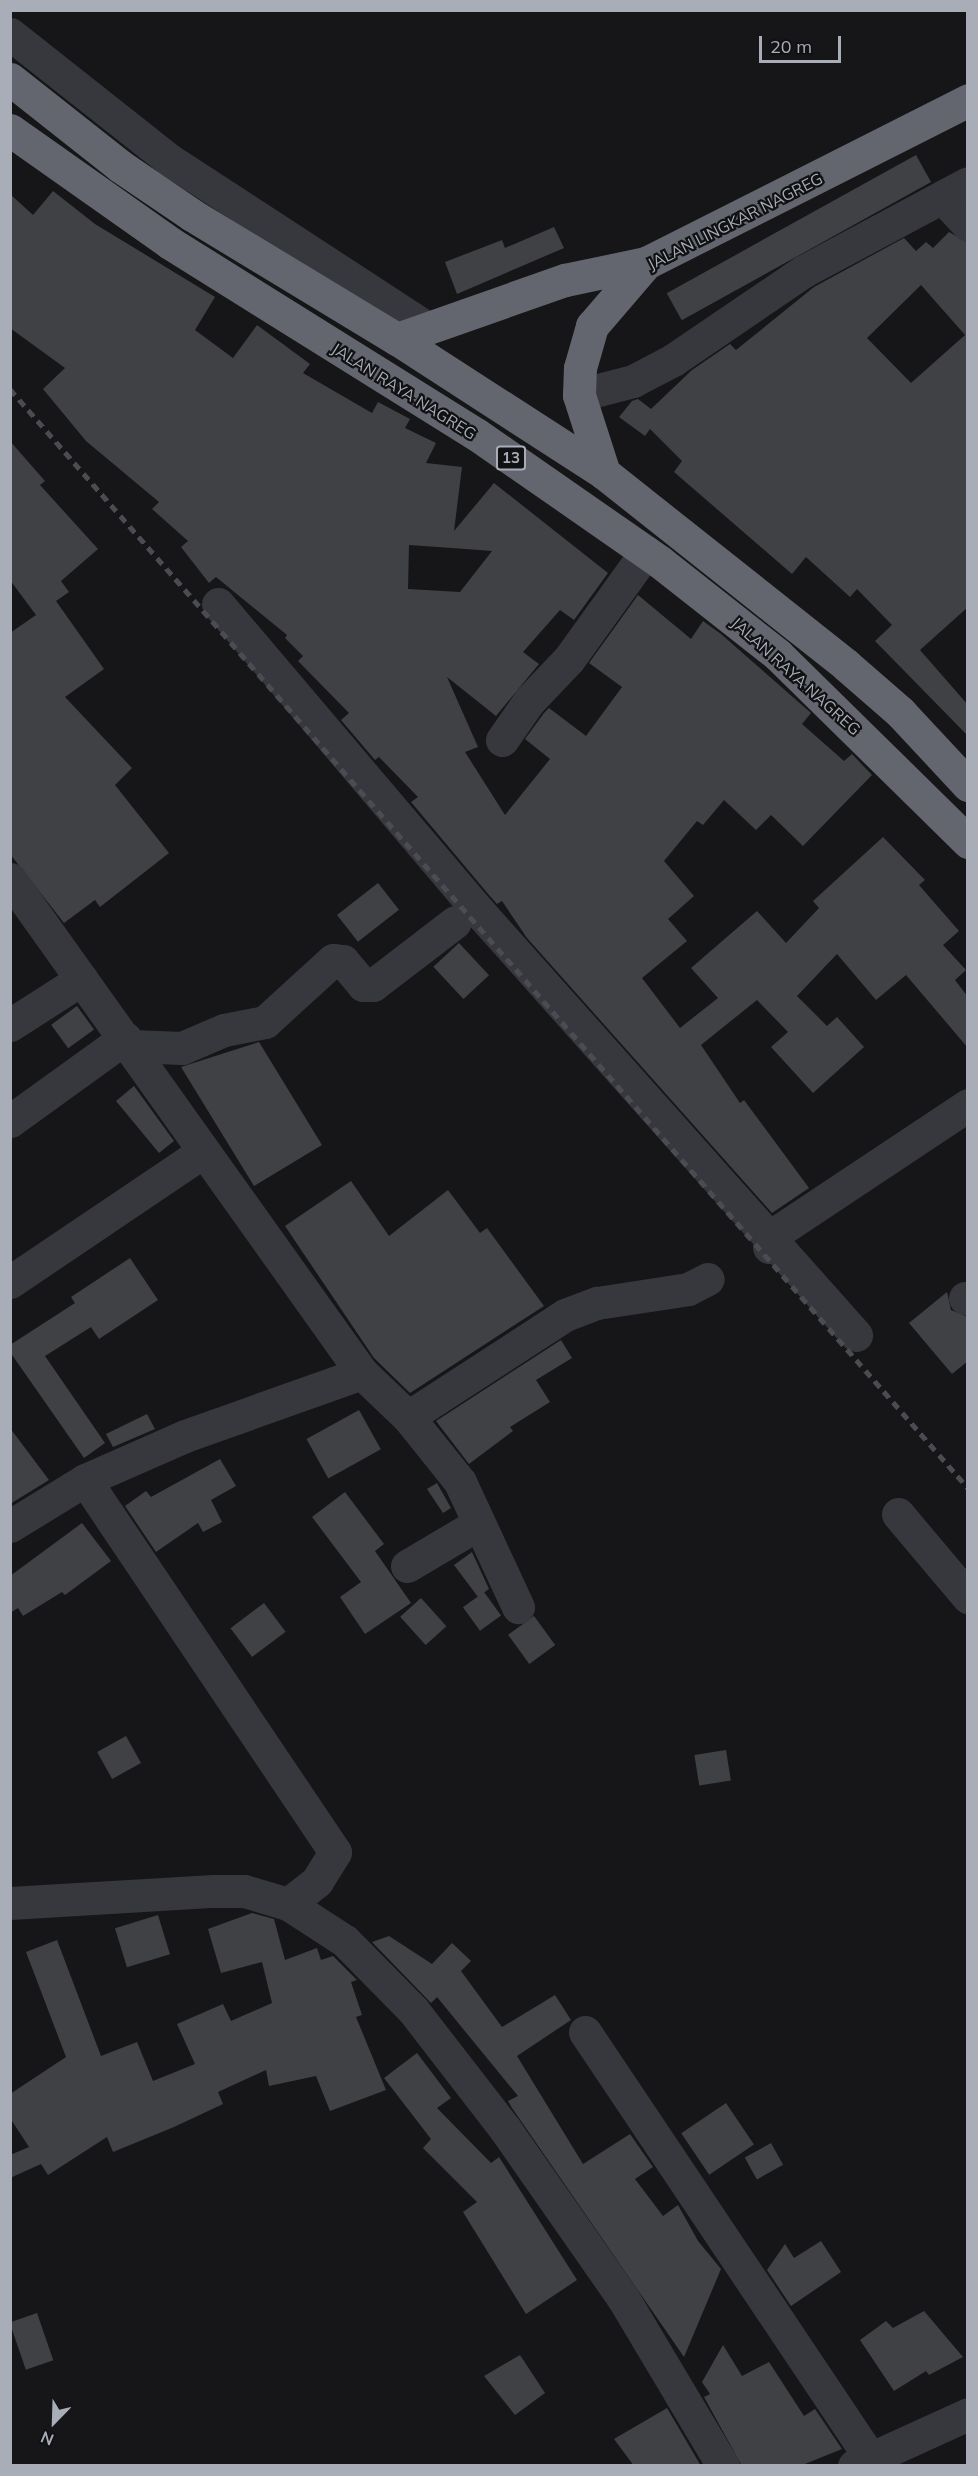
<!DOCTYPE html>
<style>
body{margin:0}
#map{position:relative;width:978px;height:2476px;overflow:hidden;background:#161618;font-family:Mulish,sans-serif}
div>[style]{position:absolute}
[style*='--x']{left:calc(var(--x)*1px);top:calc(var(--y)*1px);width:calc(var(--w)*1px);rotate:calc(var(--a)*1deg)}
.building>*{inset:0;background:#404145;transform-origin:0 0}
.minor>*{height:33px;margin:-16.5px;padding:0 16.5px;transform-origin:16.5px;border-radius:16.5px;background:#37383d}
.highway>*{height:33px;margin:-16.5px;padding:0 16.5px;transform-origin:16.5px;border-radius:16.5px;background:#63666e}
.rail>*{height:4.5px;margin-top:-2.25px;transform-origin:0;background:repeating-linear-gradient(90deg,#4a4c52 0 8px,transparent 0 14px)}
span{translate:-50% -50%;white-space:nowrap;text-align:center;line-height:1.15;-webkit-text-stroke:4.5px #111113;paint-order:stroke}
.shield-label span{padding:2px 4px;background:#111113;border:2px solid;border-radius:4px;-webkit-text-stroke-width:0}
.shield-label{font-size:15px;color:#a8adb8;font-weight:700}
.street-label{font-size:16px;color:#a8adb8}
.frame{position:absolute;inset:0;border:12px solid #a8adb8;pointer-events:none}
.north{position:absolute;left:24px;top:2392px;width:60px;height:60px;-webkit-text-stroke:4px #111113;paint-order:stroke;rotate:203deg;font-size:16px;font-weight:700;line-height:24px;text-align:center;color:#a8adb8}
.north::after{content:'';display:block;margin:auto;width:21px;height:27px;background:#a8adb8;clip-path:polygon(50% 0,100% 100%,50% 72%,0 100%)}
.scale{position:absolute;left:759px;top:36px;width:82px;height:27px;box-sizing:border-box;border:3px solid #a8adb8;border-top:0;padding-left:8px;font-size:18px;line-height:21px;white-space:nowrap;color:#a8adb8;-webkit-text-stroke:4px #111113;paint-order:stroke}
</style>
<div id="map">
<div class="building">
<div style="left:916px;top:155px;width:31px;height:285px;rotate:61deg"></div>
<div style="clip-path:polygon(evenodd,53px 191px,95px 224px,215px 297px,195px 330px,233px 358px,257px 325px,310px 364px,303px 373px,372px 413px,378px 402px,410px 419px,405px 428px,436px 443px,426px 463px,462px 467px,454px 531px,494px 483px,608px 573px,574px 620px,560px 610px,523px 652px,539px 664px,496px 716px,447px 677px,478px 747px,465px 752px,505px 815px,550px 759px,525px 739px,544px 713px,549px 708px,586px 736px,622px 687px,589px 663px,638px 595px,691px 639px,703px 621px,721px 634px,811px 713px,802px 724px,844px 761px,852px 754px,872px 775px,803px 846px,771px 815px,756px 830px,724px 800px,703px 825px,697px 821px,664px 861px,694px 896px,668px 919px,687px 941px,642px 978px,680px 1028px,718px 998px,691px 968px,757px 911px,786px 943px,819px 908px,813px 901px,883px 837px,925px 880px,919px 885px,959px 931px,943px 945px,966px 970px,955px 980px,968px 997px,968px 1048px,906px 975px,876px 1000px,837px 954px,797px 996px,827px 1026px,837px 1017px,864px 1047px,813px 1093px,771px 1047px,788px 1032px,757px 1000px,701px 1045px,740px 1103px,744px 1100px,809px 1188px,772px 1213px,527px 938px,502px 901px,497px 904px,489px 895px,411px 802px,418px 797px,379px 757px,375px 760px,341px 720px,349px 713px,298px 661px,303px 656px,285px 638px,287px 635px,216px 577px,209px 583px,181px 547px,188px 541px,152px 509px,159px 502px,86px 441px,43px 389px,65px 368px,10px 328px,10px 194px,33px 215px,53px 191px,409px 545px,452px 548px,492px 551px,460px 592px,408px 589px,409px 545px)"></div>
<div style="clip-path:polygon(554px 227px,564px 248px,457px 294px,445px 262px,502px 240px,505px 248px)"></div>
<div style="clip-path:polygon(evenodd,949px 232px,968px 243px,968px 607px,920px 650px,968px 705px,968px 736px,875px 641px,892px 625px,857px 589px,850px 597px,806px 557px,792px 574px,674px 472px,682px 461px,650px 429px,645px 436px,619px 417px,632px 401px,638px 399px,651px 409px,692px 370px,730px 344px,736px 350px,814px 287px,904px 238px,916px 251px,926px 242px,933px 248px,949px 232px,921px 285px,965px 335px,911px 383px,867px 338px,921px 285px)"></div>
<div style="clip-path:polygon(10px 441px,45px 481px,40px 485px,98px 549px,61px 581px,69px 592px,56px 601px,104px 669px,65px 697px,132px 768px,115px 785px,169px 853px,100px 907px,95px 900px,64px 923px,10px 854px,10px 633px,36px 615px,10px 580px)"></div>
<div style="left:378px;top:883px;width:34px;height:52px;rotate:52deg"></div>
<div style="left:459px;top:943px;width:44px;height:35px;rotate:47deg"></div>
<div style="left:77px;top:1006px;width:29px;height:32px;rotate:54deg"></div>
<div style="clip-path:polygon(259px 1042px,322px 1145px,254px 1186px,181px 1067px)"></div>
<div style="clip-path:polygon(134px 1086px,174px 1141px,159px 1153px,116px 1101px)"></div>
<div style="clip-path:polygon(351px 1181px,389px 1236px,448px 1190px,480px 1233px,487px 1228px,544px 1306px,410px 1393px,374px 1358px,285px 1226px)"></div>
<div style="clip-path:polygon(130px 1258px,158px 1300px,99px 1339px,91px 1327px,45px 1356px,105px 1443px,84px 1458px,10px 1352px,10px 1345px,75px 1303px,71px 1297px)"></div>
<div style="clip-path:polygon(947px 1292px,951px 1310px,968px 1317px,968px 1361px,952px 1374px,909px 1323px)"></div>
<div style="clip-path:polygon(561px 1340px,572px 1358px,536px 1380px,550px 1402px,510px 1427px,513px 1431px,469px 1464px,436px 1421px)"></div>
<div style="left:359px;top:1410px;width:45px;height:60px;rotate:61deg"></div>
<div style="clip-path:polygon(147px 1414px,155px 1429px,113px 1447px,106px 1434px)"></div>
<div style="clip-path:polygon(10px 1428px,49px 1480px,10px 1504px)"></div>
<div style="clip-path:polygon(220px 1459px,236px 1486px,211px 1500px,222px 1522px,203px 1532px,198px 1523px,156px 1552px,125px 1506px,146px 1491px,151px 1497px)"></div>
<div style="clip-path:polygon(437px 1483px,451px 1508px,443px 1513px,427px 1489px)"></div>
<div style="clip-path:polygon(345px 1492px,384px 1544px,375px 1551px,411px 1603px,365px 1634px,340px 1597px,361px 1582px,312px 1517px)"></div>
<div style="clip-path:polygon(82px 1523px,111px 1561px,65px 1595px,62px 1592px,23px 1616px,18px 1608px,10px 1613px,10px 1576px)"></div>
<div style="clip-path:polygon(472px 1552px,489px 1589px,478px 1597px,454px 1565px)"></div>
<div style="left:484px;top:1592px;width:29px;height:26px;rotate:54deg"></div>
<div style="left:421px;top:1598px;width:38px;height:28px;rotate:48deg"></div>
<div style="left:264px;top:1603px;width:36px;height:42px;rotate:53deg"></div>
<div style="left:534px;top:1616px;width:36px;height:32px;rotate:54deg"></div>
<div style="left:126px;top:1736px;width:31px;height:33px;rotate:61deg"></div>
<div style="left:726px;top:1750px;width:31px;height:32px;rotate:81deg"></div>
<div style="clip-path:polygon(252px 1913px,274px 1919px,285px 1960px,317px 1948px,321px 1960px,333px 1956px,357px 1980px,351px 1982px,362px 2015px,356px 2017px,386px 2090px,330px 2111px,316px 2076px,269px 2086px,266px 2070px,218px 2092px,223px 2104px,174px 2127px,113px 2152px,107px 2137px,48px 2175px,41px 2164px,10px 2178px,10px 2155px,29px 2147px,10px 2118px,10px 2094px,66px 2057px,26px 1952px,57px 1940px,101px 2056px,137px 2042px,153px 2081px,195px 2064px,177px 2024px,223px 2004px,231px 2021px,272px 2003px,262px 1962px,221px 1973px,208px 1929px)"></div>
<div style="left:158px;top:1915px;width:41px;height:45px;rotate:73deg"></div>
<div style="clip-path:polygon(389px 1936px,432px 1964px,452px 1943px,471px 1961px,461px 1971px,502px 2027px,555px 1995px,571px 2020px,517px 2056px,583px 2164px,630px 2134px,653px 2167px,635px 2179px,663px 2216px,678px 2205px,698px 2241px,721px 2269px,684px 2357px,512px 2108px,508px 2101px,518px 2096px,437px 1997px,431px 2003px,372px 1942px)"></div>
<div style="clip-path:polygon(417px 2053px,451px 2098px,437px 2108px,491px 2163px,499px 2157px,577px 2280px,526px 2314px,463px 2212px,477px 2202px,423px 2148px,431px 2139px,384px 2078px)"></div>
<div style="left:726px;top:2103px;width:50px;height:54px;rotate:56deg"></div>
<div style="left:771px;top:2143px;width:25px;height:30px;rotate:61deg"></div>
<div style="clip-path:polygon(821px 2241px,841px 2272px,791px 2306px,767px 2270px,785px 2244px,794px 2258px)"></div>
<div style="clip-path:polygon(924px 2311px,963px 2357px,929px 2375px,926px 2371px,894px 2391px,860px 2340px,886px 2321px,893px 2328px)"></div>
<div style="left:37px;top:2313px;width:50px;height:29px;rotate:71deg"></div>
<div style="clip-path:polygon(723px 2345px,742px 2376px,769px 2362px,804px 2416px,815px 2409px,842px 2449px,800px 2466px,742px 2466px,704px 2397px,710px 2394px,702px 2382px)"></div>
<div style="clip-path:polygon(520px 2355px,545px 2393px,515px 2415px,484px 2376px)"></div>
<div style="clip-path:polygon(667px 2408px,701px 2466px,634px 2466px,614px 2439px)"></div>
</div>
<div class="minor">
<div style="--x:10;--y:34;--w:201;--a:38.3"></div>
<div style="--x:168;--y:159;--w:308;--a:33.1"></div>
<div style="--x:942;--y:197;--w:38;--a:47"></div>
<div style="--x:579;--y:395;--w:56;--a:-14.5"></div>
<div style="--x:633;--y:381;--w:45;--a:-27.7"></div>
<div style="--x:673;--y:360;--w:158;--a:-34.2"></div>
<div style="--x:804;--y:271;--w:186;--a:-28.2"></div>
<div style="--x:218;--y:604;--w:397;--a:49.7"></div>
<div style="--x:475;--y:907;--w:573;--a:48.32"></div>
<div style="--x:502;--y:740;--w:47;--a:-55.3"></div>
<div style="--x:529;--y:701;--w:58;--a:-46.4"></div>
<div style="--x:569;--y:659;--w:132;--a:-54.3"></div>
<div style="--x:10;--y:879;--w:607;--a:54.53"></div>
<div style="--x:10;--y:1025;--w:85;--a:-32.6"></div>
<div style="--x:131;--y:1046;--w:51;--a:2.2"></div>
<div style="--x:182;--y:1048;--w:46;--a:-23.2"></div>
<div style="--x:224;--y:1030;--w:42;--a:-11"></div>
<div style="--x:265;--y:1022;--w:92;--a:-42.4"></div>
<div style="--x:333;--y:960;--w:10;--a:6"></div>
<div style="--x:343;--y:961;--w:31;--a:50"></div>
<div style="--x:363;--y:985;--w:10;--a:0"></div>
<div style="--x:373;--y:985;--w:103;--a:-37.5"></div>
<div style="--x:10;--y:1121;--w:142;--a:-35.8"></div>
<div style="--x:769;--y:1247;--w:11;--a:-80"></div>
<div style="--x:771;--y:1236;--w:237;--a:-33.6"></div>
<div style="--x:10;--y:1282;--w:230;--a:-34"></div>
<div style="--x:965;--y:1298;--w:3;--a:18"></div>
<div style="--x:408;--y:1417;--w:187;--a:-33"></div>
<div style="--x:565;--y:1315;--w:34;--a:-21"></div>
<div style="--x:597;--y:1303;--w:92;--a:-8.7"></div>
<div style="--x:688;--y:1289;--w:22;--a:-27"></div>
<div style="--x:898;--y:1514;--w:109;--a:49.9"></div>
<div style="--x:10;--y:1526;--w:88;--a:-31.5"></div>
<div style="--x:85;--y:1480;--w:109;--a:-23.7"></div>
<div style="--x:185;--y:1436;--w:188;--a:-19.6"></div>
<div style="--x:362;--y:1373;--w:64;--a:43.7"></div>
<div style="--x:408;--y:1417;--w:83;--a:51.3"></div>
<div style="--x:460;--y:1482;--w:138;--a:65.1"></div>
<div style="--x:407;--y:1566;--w:82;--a:-30.6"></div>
<div style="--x:10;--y:1903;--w:204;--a:-3.4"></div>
<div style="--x:214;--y:1891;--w:30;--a:0"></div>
<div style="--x:244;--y:1891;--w:46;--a:16.5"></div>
<div style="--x:288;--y:1904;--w:37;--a:-38"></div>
<div style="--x:317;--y:1881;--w:34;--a:-58"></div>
<div style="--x:335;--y:1852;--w:448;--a:-123.9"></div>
<div style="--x:288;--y:1904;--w:68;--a:33"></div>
<div style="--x:345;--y:1941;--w:97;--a:45.4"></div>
<div style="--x:413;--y:2010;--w:150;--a:52.3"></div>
<div style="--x:505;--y:2129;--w:206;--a:55.1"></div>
<div style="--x:623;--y:2298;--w:196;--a:59.2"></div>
<div style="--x:585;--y:2032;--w:514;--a:56.19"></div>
<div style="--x:854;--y:2466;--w:125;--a:-24.5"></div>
</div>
<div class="highway">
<div style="--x:10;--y:79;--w:140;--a:38.3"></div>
<div style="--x:120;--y:166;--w:87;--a:34.2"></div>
<div style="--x:192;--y:215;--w:240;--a:31.2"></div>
<div style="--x:397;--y:339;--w:247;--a:32.9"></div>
<div style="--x:604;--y:473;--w:309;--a:38.4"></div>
<div style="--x:846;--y:665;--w:72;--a:41"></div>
<div style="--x:900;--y:712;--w:100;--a:47"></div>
<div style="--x:10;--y:130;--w:196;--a:35.2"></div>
<div style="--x:170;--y:243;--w:361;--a:32"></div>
<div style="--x:476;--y:434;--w:224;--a:34.8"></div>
<div style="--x:660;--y:562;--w:150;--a:38.2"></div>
<div style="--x:778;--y:655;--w:267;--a:44.5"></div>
<div style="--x:397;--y:339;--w:178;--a:-19.4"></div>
<div style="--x:565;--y:280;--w:83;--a:-11.9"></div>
<div style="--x:604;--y:473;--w:82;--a:-107.8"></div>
<div style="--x:579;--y:395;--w:27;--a:-88"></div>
<div style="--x:580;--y:368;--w:44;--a:-74.1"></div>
<div style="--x:592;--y:326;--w:83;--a:-49.4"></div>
<div style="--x:646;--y:263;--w:361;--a:-26.8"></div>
</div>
<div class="rail">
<div style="--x:10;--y:389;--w:1458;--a:48.92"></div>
</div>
<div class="shield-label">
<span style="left:511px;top:458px">13</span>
</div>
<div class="street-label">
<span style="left:735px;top:221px;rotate:-27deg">JALAN LINGKAR NAGREG</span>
<span style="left:404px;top:391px;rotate:32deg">JALAN RAYA NAGREG</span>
<span style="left:796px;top:676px;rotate:42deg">JALAN RAYA NAGREG</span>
</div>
<div class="frame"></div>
<div class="north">N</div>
<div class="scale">20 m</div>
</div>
